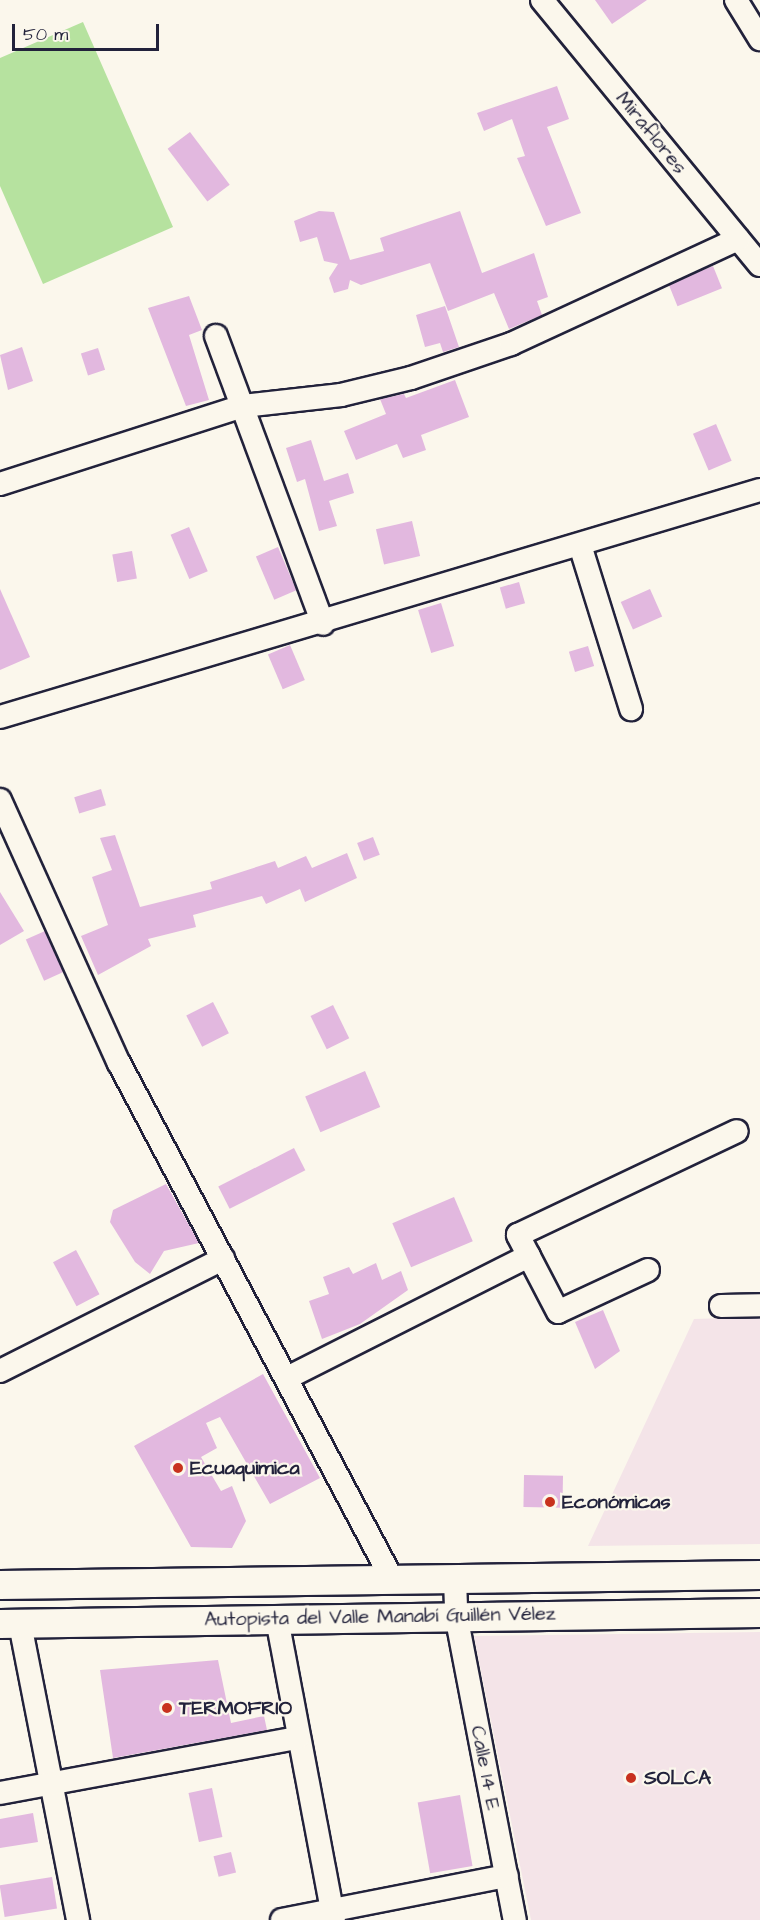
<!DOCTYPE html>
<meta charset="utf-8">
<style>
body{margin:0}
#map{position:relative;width:760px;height:1920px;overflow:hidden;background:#fbf7ec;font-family:"Architects Daughter",sans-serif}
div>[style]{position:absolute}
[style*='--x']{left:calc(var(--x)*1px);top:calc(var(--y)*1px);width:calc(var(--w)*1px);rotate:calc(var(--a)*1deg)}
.built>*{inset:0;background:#f4e4e8}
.green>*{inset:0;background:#b6e29f}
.building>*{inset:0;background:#e2b8df;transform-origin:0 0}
.roads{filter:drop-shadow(2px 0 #22223b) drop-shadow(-2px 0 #22223b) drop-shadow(0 2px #22223b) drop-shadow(0 -2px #22223b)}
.minor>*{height:22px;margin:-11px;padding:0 11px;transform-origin:11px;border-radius:11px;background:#fbf7ec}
.major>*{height:28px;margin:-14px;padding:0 14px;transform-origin:14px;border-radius:14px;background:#fbf7ec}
.dots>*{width:16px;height:16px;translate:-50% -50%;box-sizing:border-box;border:3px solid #fbf7ec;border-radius:50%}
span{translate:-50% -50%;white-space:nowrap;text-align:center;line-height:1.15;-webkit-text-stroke:4.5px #fbf7ec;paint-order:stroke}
.street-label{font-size:20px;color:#22223b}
.poi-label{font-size:20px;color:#22223b;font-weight:700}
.left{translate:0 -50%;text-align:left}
.scale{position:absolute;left:12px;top:24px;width:147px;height:27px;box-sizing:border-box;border:3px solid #22223b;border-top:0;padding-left:8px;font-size:18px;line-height:21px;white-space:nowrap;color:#22223b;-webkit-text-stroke:4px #fbf7ec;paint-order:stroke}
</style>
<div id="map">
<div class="built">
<div style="clip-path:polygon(760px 1317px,760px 1544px,588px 1546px,694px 1319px)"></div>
<div style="clip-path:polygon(760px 1632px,760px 1920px,531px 1920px,474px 1636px)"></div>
</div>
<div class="green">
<div style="clip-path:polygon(83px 22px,173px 227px,43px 284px,0 186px,0 58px)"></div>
</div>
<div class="building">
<div style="clip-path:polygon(595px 0,647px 0,612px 24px)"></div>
<div style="clip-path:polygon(557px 86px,569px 119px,547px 127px,581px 213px,546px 226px,517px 158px,525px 156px,512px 119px,484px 131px,477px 113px)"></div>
<div style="left:190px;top:132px;width:66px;height:28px;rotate:53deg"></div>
<div style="clip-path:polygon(319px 211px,334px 212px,350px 260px,384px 251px,380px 238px,460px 211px,482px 273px,534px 253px,548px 297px,537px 301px,542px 315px,509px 329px,494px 293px,448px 311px,430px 263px,361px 285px,350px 280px,348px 289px,334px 293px,329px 278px,338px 264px,324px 261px,317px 237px,300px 242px,294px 221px)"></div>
<div style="left:713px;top:266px;width:24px;height:48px;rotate:68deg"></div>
<div style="clip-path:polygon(189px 296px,202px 330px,189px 335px,209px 400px,186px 406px,148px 308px)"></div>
<div style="clip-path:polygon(445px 306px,459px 347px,443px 352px,440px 343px,425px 347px,416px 315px)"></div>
<div style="clip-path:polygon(22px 347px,33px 381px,8px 390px,0 355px)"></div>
<div style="left:98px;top:348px;width:23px;height:18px;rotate:72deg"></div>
<div style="clip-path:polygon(455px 380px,469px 417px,421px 435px,426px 450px,403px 458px,397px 444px,356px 460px,344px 431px,386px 414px,380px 399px,404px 394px,406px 398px)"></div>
<div style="left:716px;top:424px;width:40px;height:25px;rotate:67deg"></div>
<div style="clip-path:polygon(311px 440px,324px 481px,348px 473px,354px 493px,329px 501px,337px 526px,319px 531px,305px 479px,297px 482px,286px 448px)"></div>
<div style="left:412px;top:521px;width:36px;height:37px;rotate:77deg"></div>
<div style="left:189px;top:527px;width:48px;height:20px;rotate:67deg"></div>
<div style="left:278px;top:547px;width:47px;height:24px;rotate:67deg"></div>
<div style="left:132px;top:551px;width:28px;height:20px;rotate:80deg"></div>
<div style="left:519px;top:582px;width:22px;height:20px;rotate:74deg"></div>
<div style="clip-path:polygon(0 589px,30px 657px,0 670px)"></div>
<div style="left:650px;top:589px;width:30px;height:32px;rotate:66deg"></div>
<div style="left:441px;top:603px;width:45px;height:24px;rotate:73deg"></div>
<div style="left:290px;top:645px;width:38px;height:24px;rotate:67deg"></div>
<div style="left:588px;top:646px;width:21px;height:20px;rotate:73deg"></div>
<div style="left:101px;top:789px;width:17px;height:28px;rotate:73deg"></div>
<div style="clip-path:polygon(115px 835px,140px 907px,212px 889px,210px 882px,275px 861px,278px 868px,306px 856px,312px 868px,347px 853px,357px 878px,305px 902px,300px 889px,266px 904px,262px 896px,193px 915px,196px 927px,148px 939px,151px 946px,98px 975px,81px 936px,108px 925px,92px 877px,112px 870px,100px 838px)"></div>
<div style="left:373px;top:837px;width:19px;height:17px;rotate:69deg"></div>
<div style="clip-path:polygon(0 892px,24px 931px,0 945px)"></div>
<div style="left:45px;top:931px;width:45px;height:21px;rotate:66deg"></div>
<div style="left:213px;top:1002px;width:35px;height:30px;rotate:63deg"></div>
<div style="left:333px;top:1005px;width:37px;height:25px;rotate:64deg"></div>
<div style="left:365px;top:1071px;width:39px;height:65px;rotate:67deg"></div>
<div style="left:294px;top:1148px;width:25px;height:85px;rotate:63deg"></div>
<div style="clip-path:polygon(166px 1184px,199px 1243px,164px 1251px,150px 1274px,135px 1262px,110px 1222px,113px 1210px)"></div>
<div style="left:454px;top:1197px;width:48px;height:67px;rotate:67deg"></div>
<div style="left:76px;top:1250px;width:50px;height:26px;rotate:62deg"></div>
<div style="clip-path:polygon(376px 1263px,382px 1280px,401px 1271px,408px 1290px,360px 1324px,322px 1339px,309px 1301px,329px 1294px,323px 1277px,349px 1267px,353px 1274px)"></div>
<div style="clip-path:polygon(603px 1310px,620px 1351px,595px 1369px,575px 1322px)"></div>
<div style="clip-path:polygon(263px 1374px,320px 1478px,270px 1504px,220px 1417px,206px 1423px,217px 1448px,201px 1457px,221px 1491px,232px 1486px,246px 1521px,232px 1548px,191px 1547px,134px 1446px)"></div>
<div style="left:524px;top:1475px;width:39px;height:32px;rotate:1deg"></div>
<div style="clip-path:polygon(218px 1660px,231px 1723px,264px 1716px,267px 1730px,113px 1758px,100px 1670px)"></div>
<div style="left:212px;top:1788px;width:50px;height:24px;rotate:78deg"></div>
<div style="left:460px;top:1795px;width:72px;height:43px;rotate:80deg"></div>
<div style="clip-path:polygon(33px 1813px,38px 1842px,0 1848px,0 1819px)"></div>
<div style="left:231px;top:1852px;width:21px;height:18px;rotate:76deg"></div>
<div style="left:52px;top:1877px;width:32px;height:53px;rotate:81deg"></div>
</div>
<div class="roads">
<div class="minor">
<div style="--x:542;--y:0;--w:343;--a:50.6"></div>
<div style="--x:736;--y:0;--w:46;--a:58.4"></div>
<div style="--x:216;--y:336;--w:307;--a:69.6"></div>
<div style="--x:0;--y:484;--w:255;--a:-17.8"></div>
<div style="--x:243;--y:406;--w:99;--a:-6.4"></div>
<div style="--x:341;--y:395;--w:72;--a:-13.7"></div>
<div style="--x:411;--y:378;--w:106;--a:-18.8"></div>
<div style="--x:511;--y:344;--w:250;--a:-24.8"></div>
<div style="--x:580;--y:545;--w:172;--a:72.7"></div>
<div style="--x:0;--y:717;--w:793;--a:-16.63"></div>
<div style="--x:0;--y:800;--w:289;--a:65.7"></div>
<div style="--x:119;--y:1063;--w:584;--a:62.12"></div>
<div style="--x:648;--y:1270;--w:99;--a:155"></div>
<div style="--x:558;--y:1312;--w:87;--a:-117.5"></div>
<div style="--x:518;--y:1235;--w:242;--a:-25.4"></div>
<div style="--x:721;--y:1306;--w:39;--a:-1"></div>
<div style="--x:0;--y:1371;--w:250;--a:-26.7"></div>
<div style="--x:287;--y:1378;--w:271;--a:-26.8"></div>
<div style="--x:455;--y:1579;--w:36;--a:88"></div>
<div style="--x:456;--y:1615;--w:311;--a:79.1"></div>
<div style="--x:277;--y:1619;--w:306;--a:79.3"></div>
<div style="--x:20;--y:1624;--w:302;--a:78.9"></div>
<div style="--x:0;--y:1793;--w:303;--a:-10.5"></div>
<div style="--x:282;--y:1920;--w:229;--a:-11.1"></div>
</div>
<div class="major">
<div style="--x:0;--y:1585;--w:760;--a:-0.75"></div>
<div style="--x:0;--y:1624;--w:760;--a:-0.83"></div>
</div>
</div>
<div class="dots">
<div style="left:178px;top:1468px;background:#c8321e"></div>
<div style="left:550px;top:1502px;background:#c8321e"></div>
<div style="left:167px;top:1708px;background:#c8321e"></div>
<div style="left:631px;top:1778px;background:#c8321e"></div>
</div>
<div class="street-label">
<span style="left:651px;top:133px;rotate:51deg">Miraflores</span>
<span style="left:380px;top:1617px;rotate:-1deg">Autopista del Valle Manabí Guillén Vélez</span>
<span style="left:485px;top:1768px;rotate:79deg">Calle 14 E</span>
</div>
<div class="poi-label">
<span class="left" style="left:190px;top:1468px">Ecuaquimica</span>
<span class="left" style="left:562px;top:1502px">Económicas</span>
<span class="left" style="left:179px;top:1708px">TERMOFRIO</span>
<span class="left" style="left:644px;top:1778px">SOLCA</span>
</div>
<div class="scale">50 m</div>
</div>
